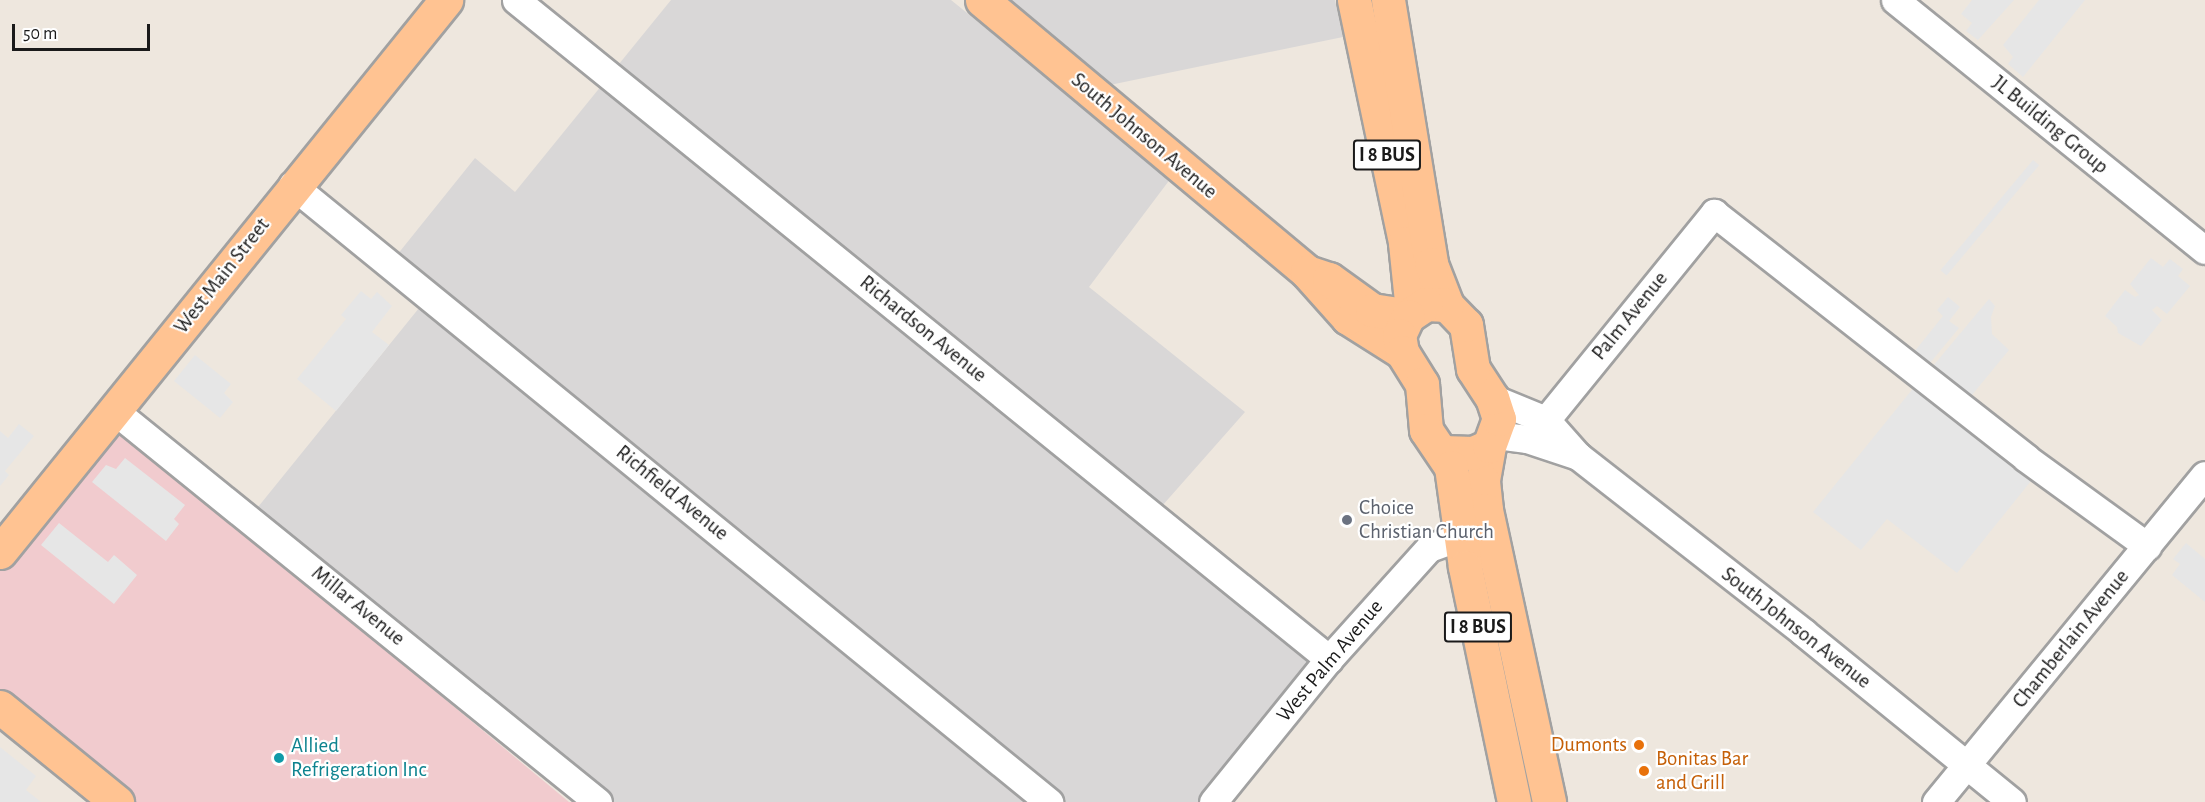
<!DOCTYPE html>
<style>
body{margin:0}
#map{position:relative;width:2205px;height:802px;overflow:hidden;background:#eee7de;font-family:"Alegreya Sans",sans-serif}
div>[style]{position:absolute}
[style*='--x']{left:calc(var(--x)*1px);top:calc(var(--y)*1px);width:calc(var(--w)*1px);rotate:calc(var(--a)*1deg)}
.residential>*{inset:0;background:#d9d7d7}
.commercial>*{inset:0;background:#f1cbce}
.parking>*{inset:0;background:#e6e6e6;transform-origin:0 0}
.roads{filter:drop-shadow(2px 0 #a1a1a1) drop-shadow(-2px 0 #a1a1a1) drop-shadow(0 2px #a1a1a1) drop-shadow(0 -2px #a1a1a1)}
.minor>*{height:27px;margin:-13.5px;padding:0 13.5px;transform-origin:13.5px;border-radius:13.5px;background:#fff}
.major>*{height:33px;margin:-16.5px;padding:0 16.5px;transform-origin:16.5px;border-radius:16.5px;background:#ffc392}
.dots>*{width:16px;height:16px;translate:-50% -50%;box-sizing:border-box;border:3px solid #fff;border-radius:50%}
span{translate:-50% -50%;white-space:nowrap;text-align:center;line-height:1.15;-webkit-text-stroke:4.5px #fff;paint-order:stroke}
.shield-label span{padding:2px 4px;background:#fff;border:2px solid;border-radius:4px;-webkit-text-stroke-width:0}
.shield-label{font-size:20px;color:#1a1a1a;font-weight:700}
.street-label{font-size:21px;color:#1a1a1a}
.worship-label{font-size:21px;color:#5b616d}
.left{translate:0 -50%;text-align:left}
.food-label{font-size:21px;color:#c56008}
.right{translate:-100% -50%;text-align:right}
.culture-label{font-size:21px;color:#0d838f}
.scale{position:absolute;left:12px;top:24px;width:138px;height:27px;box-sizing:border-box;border:3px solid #1a1a1a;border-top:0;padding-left:8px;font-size:18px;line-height:21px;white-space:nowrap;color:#1a1a1a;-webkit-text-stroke:4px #fff;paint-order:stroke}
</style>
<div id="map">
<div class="residential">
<div style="clip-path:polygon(671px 0,951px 0,1171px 178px,1089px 287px,1245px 412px,1147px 523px,1315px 660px,1199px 802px,610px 802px,254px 512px,432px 292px,393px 260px,475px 158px,515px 192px)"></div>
<div style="clip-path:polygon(995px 0,1335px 0,1343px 37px,1100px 87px)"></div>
</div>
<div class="commercial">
<div style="clip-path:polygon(114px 425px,569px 802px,97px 802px,0 724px,0 570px)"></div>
</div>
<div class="parking">
<div style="clip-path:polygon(1972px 0,2014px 0,1978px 40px,1966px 31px,1972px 23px,1961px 14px)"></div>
<div style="clip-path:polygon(2039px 0,2085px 0,2023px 77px,2008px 64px,2013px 57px,2003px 45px)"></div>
<div style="left:2033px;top:160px;width:8px;height:144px;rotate:40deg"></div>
<div style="clip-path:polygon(2151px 258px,2163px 267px,2170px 259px,2183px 269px,2178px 276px,2190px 286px,2167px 314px,2157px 306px,2152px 310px,2162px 320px,2141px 346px,2118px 333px,2117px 327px,2105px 316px,2125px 290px,2135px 297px,2139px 295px,2130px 284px)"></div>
<div style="clip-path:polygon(361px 291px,371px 299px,377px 292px,392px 306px,372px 332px,389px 345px,336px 411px,297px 379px,346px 319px,341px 315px)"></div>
<div style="clip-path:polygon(1948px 297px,1960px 307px,1949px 321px,1959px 328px,1925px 369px,1910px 357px,1943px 316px,1937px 310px)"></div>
<div style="clip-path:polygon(1989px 299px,1995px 306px,1991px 317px,1992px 334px,2009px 350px,1967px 401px,1940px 381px,1944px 374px,1933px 366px)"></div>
<div style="clip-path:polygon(195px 355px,231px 384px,224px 393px,233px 402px,220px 418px,174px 381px)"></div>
<div style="clip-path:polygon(1915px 386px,2035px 476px,1957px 573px,1887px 519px,1861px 550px,1813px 512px)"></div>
<div style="clip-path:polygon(19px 424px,34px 436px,5px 471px,9px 475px,0 486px,0 431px,8px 438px)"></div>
<div style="clip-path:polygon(125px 458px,185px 505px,174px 519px,179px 524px,166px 541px,92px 482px,106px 465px,116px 469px)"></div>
<div style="clip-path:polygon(59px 523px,108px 562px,114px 555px,137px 575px,114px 604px,41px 545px)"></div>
<div style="clip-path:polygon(2186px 543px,2205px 559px,2205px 602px,2172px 575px,2180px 564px,2173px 559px)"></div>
<div style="clip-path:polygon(0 747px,36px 776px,26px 790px,41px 802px,0 802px)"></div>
</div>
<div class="roads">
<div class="minor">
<div style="--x:516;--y:0;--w:1047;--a:39.03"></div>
<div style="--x:1895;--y:0;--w:398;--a:38.9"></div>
<div style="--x:292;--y:185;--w:977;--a:39.18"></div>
<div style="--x:1492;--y:398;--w:58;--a:22.2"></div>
<div style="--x:1546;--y:420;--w:48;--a:48.4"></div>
<div style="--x:1578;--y:456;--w:54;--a:-161.6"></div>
<div style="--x:1527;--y:439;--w:31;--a:-173"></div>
<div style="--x:116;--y:412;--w:620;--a:38.98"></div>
<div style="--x:1546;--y:420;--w:267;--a:-50.9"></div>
<div style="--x:1714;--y:213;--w:397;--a:38.1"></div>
<div style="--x:2026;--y:458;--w:150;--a:36"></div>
<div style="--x:1578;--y:456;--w:286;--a:38"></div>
<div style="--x:1803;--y:632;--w:269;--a:39.1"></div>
<div style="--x:1213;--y:802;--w:184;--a:-51"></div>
<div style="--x:1329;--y:659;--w:149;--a:-48"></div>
<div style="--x:1429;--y:548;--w:33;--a:-20"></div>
<div style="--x:1936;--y:802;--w:423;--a:-50.6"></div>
</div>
<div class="major">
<div style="--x:982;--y:0;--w:424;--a:39.9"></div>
<div style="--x:1354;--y:0;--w:248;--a:78.1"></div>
<div style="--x:1405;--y:243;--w:68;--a:84.1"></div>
<div style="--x:1388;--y:0;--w:267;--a:80.7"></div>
<div style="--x:1431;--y:264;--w:44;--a:68.7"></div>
<div style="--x:1402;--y:352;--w:64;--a:-147.8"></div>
<div style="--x:1348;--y:318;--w:62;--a:-131.7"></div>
<div style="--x:1307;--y:272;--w:23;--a:18"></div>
<div style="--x:1329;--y:279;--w:53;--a:35.8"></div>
<div style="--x:1372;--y:310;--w:36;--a:9"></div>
<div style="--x:1489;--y:446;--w:36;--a:100"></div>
<div style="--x:1483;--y:481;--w:29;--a:84"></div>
<div style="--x:1486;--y:510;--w:299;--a:77.8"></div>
<div style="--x:1443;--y:452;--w:30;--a:2"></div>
<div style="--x:1473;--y:453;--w:17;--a:-24"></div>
<div style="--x:1489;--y:446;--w:29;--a:-70"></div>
<div style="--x:1499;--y:419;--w:22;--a:-108"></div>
<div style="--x:1492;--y:398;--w:35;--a:-123"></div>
<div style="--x:1473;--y:369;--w:45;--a:-99"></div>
<div style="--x:1466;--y:325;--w:28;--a:-134"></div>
<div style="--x:1447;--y:305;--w:21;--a:-177"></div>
<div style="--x:1426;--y:304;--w:22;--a:146"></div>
<div style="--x:1408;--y:316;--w:21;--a:115"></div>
<div style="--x:1399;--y:335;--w:17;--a:80"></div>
<div style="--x:1402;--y:352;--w:38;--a:58"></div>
<div style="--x:1422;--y:384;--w:46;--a:85"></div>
<div style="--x:1426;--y:430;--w:45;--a:56"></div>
<div style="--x:1451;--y:467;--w:101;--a:82"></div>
<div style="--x:1465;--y:567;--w:240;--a:78.2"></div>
<div style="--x:0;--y:552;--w:710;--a:-51.06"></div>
<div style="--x:0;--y:707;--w:151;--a:39.1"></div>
</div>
</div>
<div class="dots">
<div style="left:1347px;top:520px;background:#6b7280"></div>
<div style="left:1639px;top:745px;background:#e8710a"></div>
<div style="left:279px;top:758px;background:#0f9aa8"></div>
<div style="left:1644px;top:771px;background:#e8710a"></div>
</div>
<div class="shield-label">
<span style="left:1387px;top:155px">I 8 BUS</span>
<span style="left:1478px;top:627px">I 8 BUS</span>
</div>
<div class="street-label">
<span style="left:2050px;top:125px;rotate:39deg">JL Building Group</span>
<span style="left:1144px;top:136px;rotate:40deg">South Johnson Avenue</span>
<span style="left:222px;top:276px;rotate:-52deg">West Main Street</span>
<span style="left:1630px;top:316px;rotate:-51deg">Palm Avenue</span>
<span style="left:923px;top:329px;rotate:39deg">Richardson Avenue</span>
<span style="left:672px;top:493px;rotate:39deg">Richfield Avenue</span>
<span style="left:358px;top:606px;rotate:39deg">Millar Avenue</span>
<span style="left:1796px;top:628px;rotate:38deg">South Johnson Avenue</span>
<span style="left:2071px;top:639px;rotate:-51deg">Chamberlain Avenue</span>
<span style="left:1330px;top:661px;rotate:-50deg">West Palm Avenue</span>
</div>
<div class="worship-label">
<span class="left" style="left:1359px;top:520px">Choice<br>Christian Church</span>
</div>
<div class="food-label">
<span class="right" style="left:1627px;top:745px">Dumonts</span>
<span class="left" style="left:1656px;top:771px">Bonitas Bar<br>and Grill</span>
</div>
<div class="culture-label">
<span class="left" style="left:291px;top:758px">Allied<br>Refrigeration Inc</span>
</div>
<div class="scale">50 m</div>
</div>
